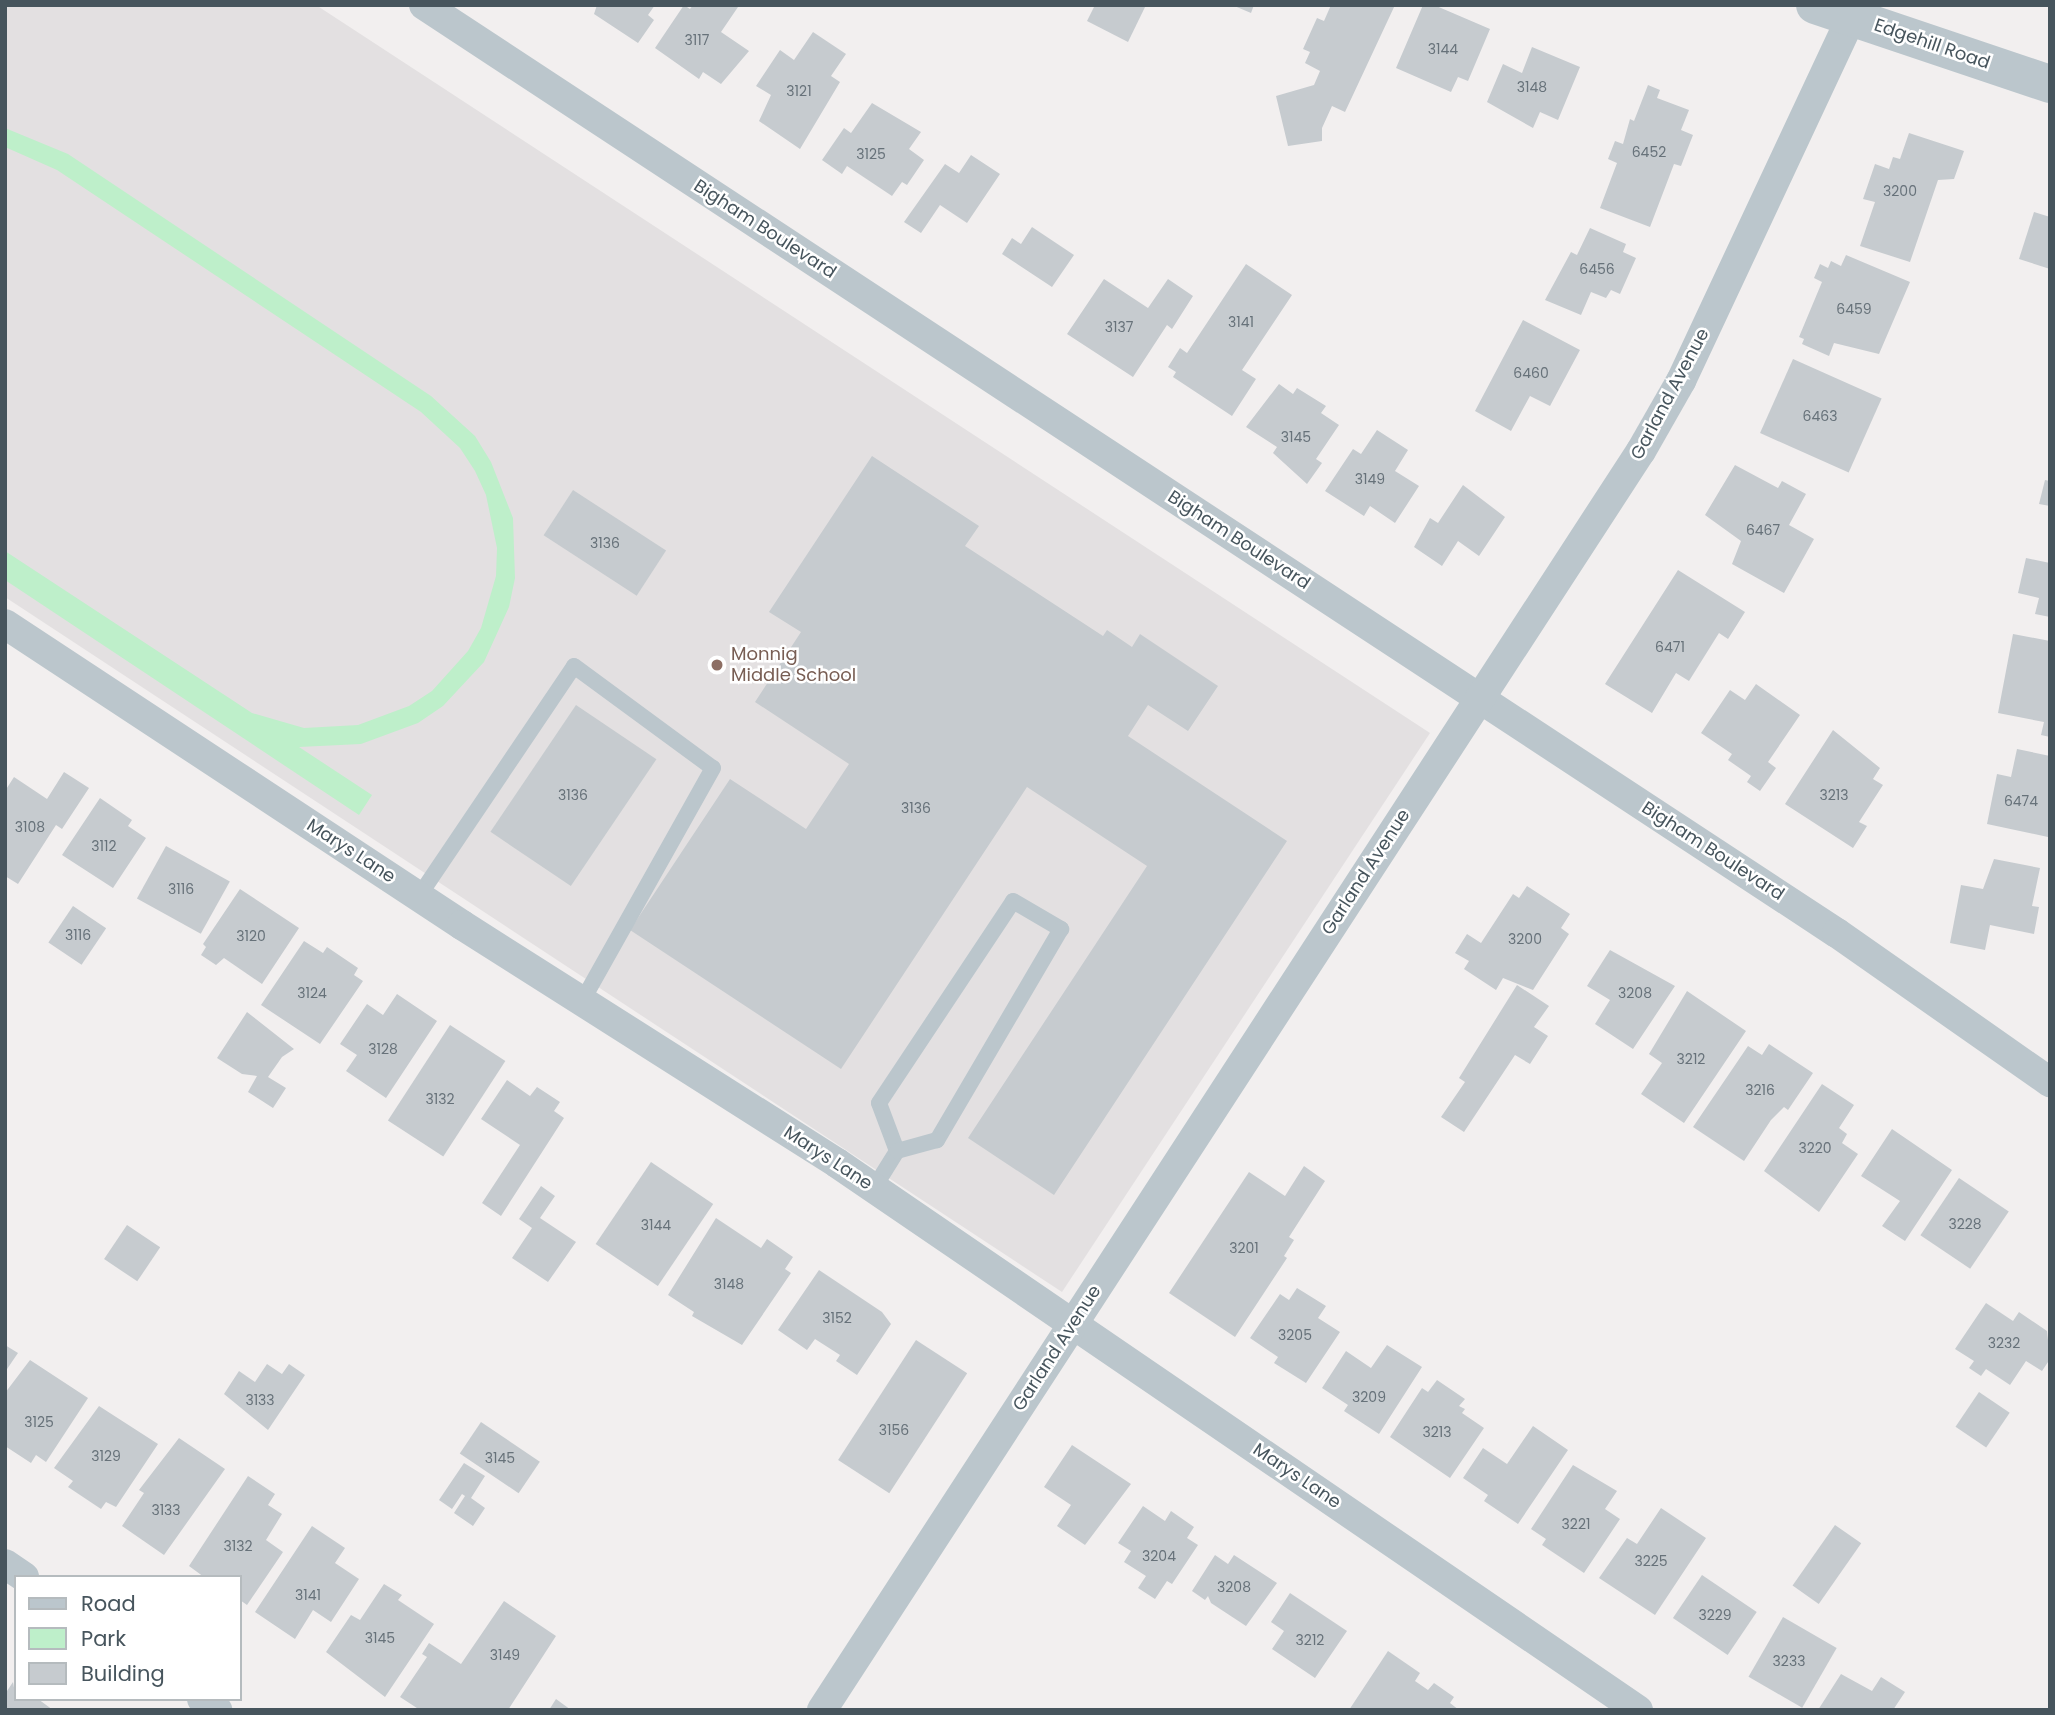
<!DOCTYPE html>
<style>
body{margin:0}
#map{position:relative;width:2055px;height:1715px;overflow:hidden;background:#f2efef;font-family:Poppins,sans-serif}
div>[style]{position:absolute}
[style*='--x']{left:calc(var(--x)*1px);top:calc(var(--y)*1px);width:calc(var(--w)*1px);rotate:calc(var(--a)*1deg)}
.education>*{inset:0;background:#e3e0e1}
.green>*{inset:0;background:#beefca}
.building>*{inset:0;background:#c6cbcf;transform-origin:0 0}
.service>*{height:16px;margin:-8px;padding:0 8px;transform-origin:8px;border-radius:8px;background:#bbc6cc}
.minor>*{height:30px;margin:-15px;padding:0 15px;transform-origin:15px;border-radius:15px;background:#bbc6cc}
.tertiary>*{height:38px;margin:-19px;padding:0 19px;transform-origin:19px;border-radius:19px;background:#bbc6cc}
.dots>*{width:19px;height:19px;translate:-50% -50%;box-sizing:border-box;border:4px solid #fff;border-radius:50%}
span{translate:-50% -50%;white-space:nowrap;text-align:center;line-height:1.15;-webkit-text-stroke:5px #fff;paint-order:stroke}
.number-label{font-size:14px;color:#67727a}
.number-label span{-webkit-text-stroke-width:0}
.street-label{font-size:18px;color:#47555d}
.education-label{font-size:18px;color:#785e54}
.left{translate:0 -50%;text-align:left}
.frame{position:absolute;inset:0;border:7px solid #47555d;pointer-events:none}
.legend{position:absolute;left:14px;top:1575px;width:228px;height:126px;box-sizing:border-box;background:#fff;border:2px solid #b5bbbe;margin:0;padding:9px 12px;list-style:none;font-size:21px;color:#47555d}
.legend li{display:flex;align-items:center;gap:14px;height:35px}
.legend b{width:35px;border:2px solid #b5bbbe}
</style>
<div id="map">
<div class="education">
<div style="clip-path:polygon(5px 5px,316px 5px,1430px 733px,1062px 1292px,5px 597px)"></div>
</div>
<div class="green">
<div style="clip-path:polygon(5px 128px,68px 154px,431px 396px,475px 436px,491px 462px,513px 518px,515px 578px,509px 607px,484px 662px,443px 706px,418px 723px,361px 744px,299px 747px,372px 795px,359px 815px,5px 580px,5px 551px,252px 713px,304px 728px,358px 725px,409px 706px,432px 691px,468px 651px,481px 628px,496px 576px,497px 548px,486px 495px,475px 471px,460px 448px,421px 412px,57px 170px,5px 147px)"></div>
</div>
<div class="building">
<div style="clip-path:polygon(597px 5px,655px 5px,648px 15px,654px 20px,638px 43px,594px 14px)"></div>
<div style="clip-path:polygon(684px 5px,690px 9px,693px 5px,738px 7px,721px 32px,749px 51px,721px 84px,703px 72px,699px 79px,655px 48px)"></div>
<div style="clip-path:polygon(1095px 5px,1146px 5px,1128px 42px,1087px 21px)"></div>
<div style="clip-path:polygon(1232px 5px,1254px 5px,1251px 13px)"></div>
<div style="clip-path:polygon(1331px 5px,1395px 5px,1345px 112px,1332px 106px,1322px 128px,1322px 141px,1288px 146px,1276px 96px,1314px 85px,1320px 71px,1305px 63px,1310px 52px,1303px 49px,1317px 18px,1324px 21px)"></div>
<div style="clip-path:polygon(1423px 5px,1434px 5px,1490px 29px,1468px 81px,1458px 77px,1451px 92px,1396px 68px)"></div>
<div style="clip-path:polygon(813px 32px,846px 54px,831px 76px,840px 82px,800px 149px,759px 121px,771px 95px,756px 86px,780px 50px,794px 60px)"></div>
<div style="clip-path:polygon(1532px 47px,1580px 67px,1558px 120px,1540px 112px,1533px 128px,1487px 102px,1503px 64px,1522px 73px)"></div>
<div style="clip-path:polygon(1648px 85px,1660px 90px,1657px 98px,1689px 110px,1681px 130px,1693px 135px,1681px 166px,1674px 164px,1650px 227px,1600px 208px,1617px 163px,1608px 159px,1615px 141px,1623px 144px,1630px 119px,1634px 121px)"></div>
<div style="clip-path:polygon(872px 103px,921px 132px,909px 149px,924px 160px,907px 185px,902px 182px,892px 196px,847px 166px,842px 174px,822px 160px,844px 128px,851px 133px)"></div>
<div style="clip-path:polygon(1909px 133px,1964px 151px,1954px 179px,1938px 180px,1910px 262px,1860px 246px,1875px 202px,1863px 199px,1875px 164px,1889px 169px,1893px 157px,1900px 159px)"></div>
<div style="clip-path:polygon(971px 155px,1000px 174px,967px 223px,940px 205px,921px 233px,904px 222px,945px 164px,959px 173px)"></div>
<div style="clip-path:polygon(2034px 212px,2050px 217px,2050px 269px,2019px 259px)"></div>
<div style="clip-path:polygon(1032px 227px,1074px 255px,1052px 287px,1002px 254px,1012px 238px,1021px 244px)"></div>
<div style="clip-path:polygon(1590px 228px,1626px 244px,1623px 252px,1636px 258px,1620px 294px,1611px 290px,1606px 298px,1591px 292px,1581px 315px,1545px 300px,1571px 252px,1577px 255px)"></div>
<div style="clip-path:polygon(1846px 255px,1910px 282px,1879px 354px,1834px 343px,1829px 356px,1802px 344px,1804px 339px,1799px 337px,1822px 282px,1814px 278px,1820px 264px,1828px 268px,1831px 261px,1841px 266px)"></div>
<div style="clip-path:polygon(1246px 264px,1292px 295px,1242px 370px,1256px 379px,1232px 416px,1173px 377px,1176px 372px,1168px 367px,1180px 348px,1187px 353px)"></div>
<div style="clip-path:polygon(1104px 279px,1148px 308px,1168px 279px,1193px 296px,1172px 329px,1167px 325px,1133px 377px,1067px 334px)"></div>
<div style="clip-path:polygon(1523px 320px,1580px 350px,1550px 406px,1530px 396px,1511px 431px,1475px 411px)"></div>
<div style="left:1793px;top:359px;width:97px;height:81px;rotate:24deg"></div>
<div style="clip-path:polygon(1279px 384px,1293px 394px,1297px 388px,1326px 406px,1321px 413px,1339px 425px,1316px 459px,1322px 463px,1307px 484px,1273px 453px,1277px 447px,1246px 427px)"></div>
<div style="clip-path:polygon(1377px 430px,1408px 450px,1395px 471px,1419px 486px,1395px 523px,1370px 506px,1364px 516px,1325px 491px,1353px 449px,1361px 454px)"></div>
<div style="clip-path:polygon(872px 456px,979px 526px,965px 546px,1103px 636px,1107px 630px,1132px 647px,1140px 634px,1218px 686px,1188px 731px,1148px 705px,1128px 736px,1287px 841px,1054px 1195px,968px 1138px,1147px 866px,1027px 787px,841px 1069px,630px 930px,730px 779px,806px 829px,849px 764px,755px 702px,801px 632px,769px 612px)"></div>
<div style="clip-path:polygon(1735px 465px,1778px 488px,1782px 481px,1806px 494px,1789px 525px,1814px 539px,1784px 593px,1732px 564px,1741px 541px,1705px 515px)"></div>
<div style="clip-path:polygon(2045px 480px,2050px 481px,2050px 506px,2039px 504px)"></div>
<div style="clip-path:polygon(1463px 485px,1505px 517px,1479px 556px,1458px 541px,1442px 566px,1414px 547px,1430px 518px,1438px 523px)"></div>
<div style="left:573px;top:490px;width:111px;height:54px;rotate:33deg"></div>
<div style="clip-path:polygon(2026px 558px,2050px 563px,2050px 617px,2035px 614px,2039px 598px,2018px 593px)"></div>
<div style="clip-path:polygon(1678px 570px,1745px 612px,1728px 639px,1719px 633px,1689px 681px,1676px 673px,1652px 713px,1605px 684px)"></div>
<div style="clip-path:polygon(2013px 634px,2050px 641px,2050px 737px,2041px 735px,2044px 722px,1998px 713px)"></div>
<div style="clip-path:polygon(1756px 684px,1800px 715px,1768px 762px,1776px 768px,1760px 791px,1747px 782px,1751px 776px,1728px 760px,1732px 754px,1701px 733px,1730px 690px,1745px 700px)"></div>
<div style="left:576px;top:705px;width:97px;height:153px;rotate:34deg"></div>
<div style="clip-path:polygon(1833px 730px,1880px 768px,1873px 779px,1883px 785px,1859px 822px,1867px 826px,1853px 848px,1785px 804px)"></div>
<div style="clip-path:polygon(2017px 749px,2050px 756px,2048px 837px,1987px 824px,1997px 774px,2011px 777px)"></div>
<div style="clip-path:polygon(64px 772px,89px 788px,62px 829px,56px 825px,18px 884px,5px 876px,5px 791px,14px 777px,47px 799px)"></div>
<div style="clip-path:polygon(100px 798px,132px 820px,128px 826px,146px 838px,113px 888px,62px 855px)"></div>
<div style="left:166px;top:846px;width:73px;height:60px;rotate:29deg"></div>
<div style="clip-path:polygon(1994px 859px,2040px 868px,2032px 906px,2039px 907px,2034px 934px,1990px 925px,1985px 950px,1950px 943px,1961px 885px,1983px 889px)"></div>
<div style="clip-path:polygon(1527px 886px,1570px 914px,1561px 928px,1569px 934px,1533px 990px,1503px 978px,1496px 990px,1464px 969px,1469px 961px,1455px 953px,1467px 934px,1481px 943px,1513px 894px,1519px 898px)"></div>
<div style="clip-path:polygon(240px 889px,299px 928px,262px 984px,224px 958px,216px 965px,201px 955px,206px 947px,203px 944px)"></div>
<div style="left:73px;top:906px;width:40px;height:44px;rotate:34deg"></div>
<div style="clip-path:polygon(304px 941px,323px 953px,327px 947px,358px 968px,354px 975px,363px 981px,320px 1044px,261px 1005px)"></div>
<div style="clip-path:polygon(1610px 950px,1675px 986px,1633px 1049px,1595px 1024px,1610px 1000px,1587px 986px)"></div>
<div style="clip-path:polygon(1517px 985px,1549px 1006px,1534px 1027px,1548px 1036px,1530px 1064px,1515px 1055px,1464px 1132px,1441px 1117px,1465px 1082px,1459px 1078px)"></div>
<div style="clip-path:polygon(1687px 991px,1746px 1031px,1684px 1123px,1641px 1094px,1662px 1063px,1649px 1054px)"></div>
<div style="clip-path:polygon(397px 994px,437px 1021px,386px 1098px,346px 1071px,357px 1055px,340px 1044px,367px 1004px,383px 1015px)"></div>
<div style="clip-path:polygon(247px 1012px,294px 1049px,282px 1057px,268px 1077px,286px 1088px,273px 1108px,248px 1092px,257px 1076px,242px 1074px,217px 1058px)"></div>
<div style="left:450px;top:1025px;width:66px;height:114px;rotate:33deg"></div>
<div style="clip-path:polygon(1769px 1044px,1813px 1073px,1788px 1110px,1784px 1107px,1771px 1120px,1744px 1161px,1693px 1127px,1748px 1046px,1762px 1055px)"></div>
<div style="clip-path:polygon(507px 1080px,530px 1096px,537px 1087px,560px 1102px,554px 1111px,564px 1118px,501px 1216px,482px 1203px,520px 1145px,481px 1119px)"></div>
<div style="clip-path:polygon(1822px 1084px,1854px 1105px,1839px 1128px,1847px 1134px,1842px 1143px,1858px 1154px,1819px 1212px,1764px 1171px)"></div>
<div style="clip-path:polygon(1892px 1129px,1952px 1170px,1905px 1241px,1882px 1226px,1900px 1201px,1861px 1176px)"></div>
<div style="left:651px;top:1162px;width:75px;height:99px;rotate:34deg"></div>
<div style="clip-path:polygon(1304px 1166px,1325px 1181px,1289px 1237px,1294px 1240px,1284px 1256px,1287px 1258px,1235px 1337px,1169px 1293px,1249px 1172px,1285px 1196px)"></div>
<div style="left:1959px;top:1178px;width:60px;height:69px;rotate:34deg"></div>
<div style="clip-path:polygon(541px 1186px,555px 1196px,540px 1218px,576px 1242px,548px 1282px,512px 1258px,532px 1228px,519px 1219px)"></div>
<div style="clip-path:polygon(716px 1218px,761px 1248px,767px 1239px,793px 1257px,785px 1269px,791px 1273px,742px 1345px,692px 1316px,694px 1312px,668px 1295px)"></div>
<div style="left:127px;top:1225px;width:40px;height:41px;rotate:34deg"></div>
<div style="clip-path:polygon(819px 1270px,882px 1312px,891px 1324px,857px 1375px,836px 1361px,840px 1355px,815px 1339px,807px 1350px,778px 1330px)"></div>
<div style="clip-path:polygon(1297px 1288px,1326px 1306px,1318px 1318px,1340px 1332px,1306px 1383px,1274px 1363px,1278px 1357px,1250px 1338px,1280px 1294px,1289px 1300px)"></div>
<div style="clip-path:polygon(1986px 1303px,2013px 1321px,2019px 1312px,2047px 1331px,2050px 1359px,2042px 1371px,2026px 1361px,2010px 1385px,1986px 1369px,1981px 1376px,1969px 1368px,1974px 1361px,1955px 1349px)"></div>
<div style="left:916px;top:1340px;width:61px;height:143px;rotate:33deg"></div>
<div style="clip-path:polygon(5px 1345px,18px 1353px,5px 1372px)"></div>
<div style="clip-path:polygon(1387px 1345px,1422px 1367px,1379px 1434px,1344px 1411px,1348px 1405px,1322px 1388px,1346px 1351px,1371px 1368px)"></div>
<div style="clip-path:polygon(30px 1360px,88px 1398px,46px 1462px,36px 1455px,31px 1463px,5px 1446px,5px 1393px)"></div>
<div style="clip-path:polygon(267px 1364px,282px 1374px,289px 1364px,305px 1375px,268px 1430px,224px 1394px,239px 1371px,255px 1382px)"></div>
<div style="clip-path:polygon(1437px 1380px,1465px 1399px,1459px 1406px,1465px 1409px,1462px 1413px,1484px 1428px,1450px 1478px,1390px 1437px,1422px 1388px,1428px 1392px)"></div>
<div style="left:1979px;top:1392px;width:37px;height:42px;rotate:34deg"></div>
<div style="clip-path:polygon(99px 1406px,158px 1444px,116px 1507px,106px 1502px,101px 1509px,68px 1487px,73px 1481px,54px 1468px)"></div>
<div style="left:481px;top:1422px;width:71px;height:38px;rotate:34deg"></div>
<div style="clip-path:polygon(1533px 1426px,1568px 1450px,1518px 1524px,1484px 1501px,1488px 1495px,1463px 1478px,1483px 1448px,1507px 1464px)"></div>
<div style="clip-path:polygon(179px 1438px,225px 1469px,164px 1555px,122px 1526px,144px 1493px,139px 1490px)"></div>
<div style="clip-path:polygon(1072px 1445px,1131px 1484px,1085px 1545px,1057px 1526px,1071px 1505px,1044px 1487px)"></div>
<div style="clip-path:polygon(464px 1463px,485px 1476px,471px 1498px,485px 1508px,473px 1526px,454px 1513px,465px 1496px,462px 1494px,452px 1509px,439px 1500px)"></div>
<div style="clip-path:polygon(1573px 1465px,1617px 1491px,1605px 1509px,1620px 1519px,1584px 1573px,1542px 1545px,1546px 1539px,1531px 1529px)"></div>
<div style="clip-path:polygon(248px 1476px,275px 1494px,268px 1505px,282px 1514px,266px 1540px,283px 1552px,247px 1605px,240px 1600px,240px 1577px,204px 1577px,189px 1566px)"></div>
<div style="clip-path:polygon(1143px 1506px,1165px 1521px,1171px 1511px,1194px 1527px,1187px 1538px,1198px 1545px,1172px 1584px,1167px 1581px,1155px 1599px,1138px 1588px,1146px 1576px,1124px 1562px,1131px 1551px,1118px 1543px)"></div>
<div style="clip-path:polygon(1661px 1508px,1706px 1538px,1655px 1615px,1599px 1578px,1627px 1538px,1637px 1544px)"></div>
<div style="left:1835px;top:1525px;width:32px;height:74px;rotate:35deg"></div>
<div style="clip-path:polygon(312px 1526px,345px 1548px,335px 1563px,359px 1579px,331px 1622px,313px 1610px,295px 1639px,255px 1612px)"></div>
<div style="clip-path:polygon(1215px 1555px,1228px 1564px,1234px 1555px,1277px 1583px,1246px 1626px,1211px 1603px,1208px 1596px,1205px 1600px,1192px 1591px)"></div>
<div style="left:1702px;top:1575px;width:66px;height:52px;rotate:34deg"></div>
<div style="clip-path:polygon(384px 1584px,402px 1595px,398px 1600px,434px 1624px,385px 1697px,326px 1652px,351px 1615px,360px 1620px)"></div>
<div style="clip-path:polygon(1290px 1593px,1347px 1631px,1315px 1678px,1272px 1649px,1284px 1631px,1271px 1622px)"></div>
<div style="clip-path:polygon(504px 1601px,556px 1636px,508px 1710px,420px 1710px,400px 1697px,427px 1657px,422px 1654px,429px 1643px,461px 1664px)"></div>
<div style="left:1783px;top:1617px;width:62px;height:69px;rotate:30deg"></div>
<div style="clip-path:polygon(1388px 1651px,1420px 1673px,1415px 1681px,1428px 1690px,1434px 1683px,1454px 1697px,1450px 1703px,1459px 1710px,1349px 1710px)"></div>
<div style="clip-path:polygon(1841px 1674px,1872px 1691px,1881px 1677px,1905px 1692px,1893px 1710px,1818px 1710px)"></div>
<div style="clip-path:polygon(13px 1682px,16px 1699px,38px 1699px,53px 1710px,5px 1710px,5px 1694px)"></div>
<div style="clip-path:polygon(556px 1699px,571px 1710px,549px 1710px)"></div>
</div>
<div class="service">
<div style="--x:419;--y:896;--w:277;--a:-56"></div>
<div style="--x:574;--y:666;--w:172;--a:36.3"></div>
<div style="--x:713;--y:768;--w:267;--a:119.3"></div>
<div style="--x:874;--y:1188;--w:44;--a:-58.1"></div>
<div style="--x:897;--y:1151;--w:51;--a:-110.6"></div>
<div style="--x:879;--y:1103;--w:242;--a:-56.4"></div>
<div style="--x:1013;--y:901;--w:56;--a:30.3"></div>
<div style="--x:1061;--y:929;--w:245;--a:120.4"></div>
<div style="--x:937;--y:1140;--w:41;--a:164.6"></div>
</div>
<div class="minor">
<div style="--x:424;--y:5;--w:1690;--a:33.3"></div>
<div style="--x:1837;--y:933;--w:260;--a:35"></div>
<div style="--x:5;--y:624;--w:547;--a:33.37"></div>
<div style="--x:462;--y:925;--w:444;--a:32.4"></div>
<div style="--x:837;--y:1163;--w:970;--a:34.33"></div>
<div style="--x:5;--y:1564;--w:23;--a:34"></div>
<div style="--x:202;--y:1699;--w:19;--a:36"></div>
<div style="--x:822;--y:1710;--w:1502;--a:-56.96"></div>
<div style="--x:1641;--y:451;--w:81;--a:-60.3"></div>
<div style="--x:1681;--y:381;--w:415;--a:-64.9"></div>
</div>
<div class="tertiary">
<div style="--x:1815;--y:5;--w:248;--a:18.6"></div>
</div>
<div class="dots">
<div style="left:717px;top:665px;background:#8d6e63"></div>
</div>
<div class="number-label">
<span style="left:697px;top:40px">3117</span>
<span style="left:1443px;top:49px">3144</span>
<span style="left:1532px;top:87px">3148</span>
<span style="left:799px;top:91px">3121</span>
<span style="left:1649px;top:152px">6452</span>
<span style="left:871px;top:154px">3125</span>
<span style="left:1900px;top:191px">3200</span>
<span style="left:1597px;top:269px">6456</span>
<span style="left:1854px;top:309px">6459</span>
<span style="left:1241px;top:322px">3141</span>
<span style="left:1119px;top:327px">3137</span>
<span style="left:1531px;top:373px">6460</span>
<span style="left:1820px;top:416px">6463</span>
<span style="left:1296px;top:437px">3145</span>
<span style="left:1370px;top:479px">3149</span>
<span style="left:1763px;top:530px">6467</span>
<span style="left:605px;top:543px">3136</span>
<span style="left:1670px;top:647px">6471</span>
<span style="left:573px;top:795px">3136</span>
<span style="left:1834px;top:795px">3213</span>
<span style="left:2021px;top:801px">6474</span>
<span style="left:916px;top:808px">3136</span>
<span style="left:30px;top:827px">3108</span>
<span style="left:104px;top:846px">3112</span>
<span style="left:181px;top:889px">3116</span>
<span style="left:78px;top:935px">3116</span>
<span style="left:251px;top:936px">3120</span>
<span style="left:1525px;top:939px">3200</span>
<span style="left:312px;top:993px">3124</span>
<span style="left:1635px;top:993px">3208</span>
<span style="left:383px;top:1049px">3128</span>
<span style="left:1691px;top:1059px">3212</span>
<span style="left:1760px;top:1090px">3216</span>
<span style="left:440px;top:1099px">3132</span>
<span style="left:1815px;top:1148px">3220</span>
<span style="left:1965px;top:1224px">3228</span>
<span style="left:656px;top:1225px">3144</span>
<span style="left:1244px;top:1248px">3201</span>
<span style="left:729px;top:1284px">3148</span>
<span style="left:837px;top:1318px">3152</span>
<span style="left:1295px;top:1335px">3205</span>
<span style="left:2004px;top:1343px">3232</span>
<span style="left:1369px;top:1397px">3209</span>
<span style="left:260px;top:1400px">3133</span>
<span style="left:39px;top:1422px">3125</span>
<span style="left:894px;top:1430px">3156</span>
<span style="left:1437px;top:1432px">3213</span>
<span style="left:106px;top:1456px">3129</span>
<span style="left:500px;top:1458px">3145</span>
<span style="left:166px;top:1510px">3133</span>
<span style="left:1576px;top:1524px">3221</span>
<span style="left:238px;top:1546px">3132</span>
<span style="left:1159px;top:1556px">3204</span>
<span style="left:1651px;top:1561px">3225</span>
<span style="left:1234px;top:1587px">3208</span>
<span style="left:308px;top:1595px">3141</span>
<span style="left:1715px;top:1615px">3229</span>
<span style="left:380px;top:1638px">3145</span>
<span style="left:1310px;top:1640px">3212</span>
<span style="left:505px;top:1655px">3149</span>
<span style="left:1789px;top:1661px">3233</span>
</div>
<div class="street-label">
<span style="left:1932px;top:44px;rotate:19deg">Edgehill Road</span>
<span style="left:765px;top:229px;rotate:33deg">Bigham Boulevard</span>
<span style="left:1670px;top:394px;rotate:-62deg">Garland Avenue</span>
<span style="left:1239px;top:540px;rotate:33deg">Bigham Boulevard</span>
<span style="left:351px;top:851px;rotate:33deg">Marys Lane</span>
<span style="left:1713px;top:851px;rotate:33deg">Bigham Boulevard</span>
<span style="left:1366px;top:872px;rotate:-57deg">Garland Avenue</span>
<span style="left:828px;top:1158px;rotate:33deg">Marys Lane</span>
<span style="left:1057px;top:1348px;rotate:-57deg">Garland Avenue</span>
<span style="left:1297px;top:1476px;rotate:34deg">Marys Lane</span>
</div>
<div class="education-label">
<span class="left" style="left:731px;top:665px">Monnig<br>Middle School</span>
</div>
<div class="frame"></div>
<ul class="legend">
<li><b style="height:9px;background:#bbc6cc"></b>Road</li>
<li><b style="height:19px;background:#beefca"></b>Park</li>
<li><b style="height:19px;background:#c6cbcf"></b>Building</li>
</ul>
</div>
